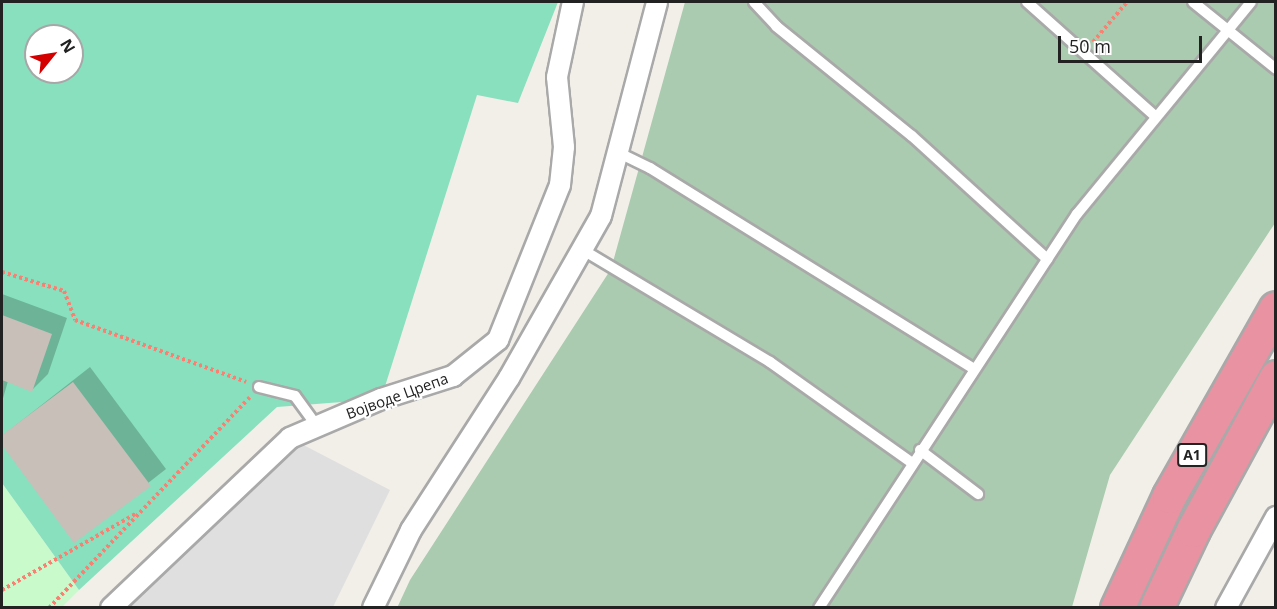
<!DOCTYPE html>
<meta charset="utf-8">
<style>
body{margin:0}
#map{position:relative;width:1277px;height:609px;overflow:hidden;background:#f2efe9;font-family:"Open Sans",sans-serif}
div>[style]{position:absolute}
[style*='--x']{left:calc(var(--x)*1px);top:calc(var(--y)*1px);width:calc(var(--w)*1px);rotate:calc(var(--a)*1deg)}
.residential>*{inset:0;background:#e0dfdf}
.cemetery>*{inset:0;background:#aacbaf}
.park>*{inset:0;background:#c8facc}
.pitch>*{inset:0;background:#88e0be}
.shadow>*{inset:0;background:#0003}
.building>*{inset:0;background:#c7bfb8}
.path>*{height:4px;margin-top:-2px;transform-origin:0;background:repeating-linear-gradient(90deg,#fa8072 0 3px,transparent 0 6px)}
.roads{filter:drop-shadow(2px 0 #a9a9a9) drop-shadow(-2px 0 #a9a9a9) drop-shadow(0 2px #a9a9a9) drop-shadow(0 -2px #a9a9a9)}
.lane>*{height:10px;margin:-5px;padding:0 5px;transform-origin:5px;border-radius:5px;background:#fff}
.street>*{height:20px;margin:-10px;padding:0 10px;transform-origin:10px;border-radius:10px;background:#fff}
.highway>*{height:33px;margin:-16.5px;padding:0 16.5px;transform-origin:16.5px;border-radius:16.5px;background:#e892a2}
span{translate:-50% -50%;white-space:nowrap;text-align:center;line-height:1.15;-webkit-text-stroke:4.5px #fff;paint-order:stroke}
.shield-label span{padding:2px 4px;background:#fff;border:2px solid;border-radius:4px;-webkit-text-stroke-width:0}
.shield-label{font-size:14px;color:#222;font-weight:700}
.street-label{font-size:15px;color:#222}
.frame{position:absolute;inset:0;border:3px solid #222;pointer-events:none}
.north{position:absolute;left:24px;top:24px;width:60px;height:60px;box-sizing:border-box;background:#fff;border:2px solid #a7a7a7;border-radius:50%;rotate:60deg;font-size:16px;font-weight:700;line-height:24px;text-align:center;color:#222}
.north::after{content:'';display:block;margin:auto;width:21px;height:27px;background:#d40000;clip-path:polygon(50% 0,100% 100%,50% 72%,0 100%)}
.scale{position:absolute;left:1058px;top:36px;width:144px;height:27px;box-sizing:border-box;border:3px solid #222;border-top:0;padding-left:8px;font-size:18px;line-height:21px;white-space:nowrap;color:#222;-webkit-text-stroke:4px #fff;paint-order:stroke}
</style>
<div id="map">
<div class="residential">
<div style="clip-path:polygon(290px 438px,390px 490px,333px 607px,111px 608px)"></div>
</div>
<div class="cemetery">
<div style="clip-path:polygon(685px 2px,1275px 2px,1275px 223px,1110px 475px,1072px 607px,397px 608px,410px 580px,611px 269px)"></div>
</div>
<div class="park">
<div style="clip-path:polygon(2px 483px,79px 590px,62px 607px,2px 607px)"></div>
</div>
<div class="pitch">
<div style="clip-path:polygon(evenodd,2px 2px,558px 2px,518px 103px,477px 95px,381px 399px,277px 407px,79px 590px,2px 483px,2px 2px,36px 36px,72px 36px,72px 72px,36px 72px,36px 36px)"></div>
</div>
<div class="shadow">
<div style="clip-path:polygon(2px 294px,67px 318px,48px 374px,32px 390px,8px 381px,2px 402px)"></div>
<div style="clip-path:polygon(90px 367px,166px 469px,74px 541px,2px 443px,2px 436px)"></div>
</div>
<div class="building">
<div style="clip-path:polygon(2px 315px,52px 334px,32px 392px,2px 380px)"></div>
<div style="clip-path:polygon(73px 382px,151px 486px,74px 543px,2px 445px,2px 435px)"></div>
</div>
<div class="path">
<div style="--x:1093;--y:42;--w:52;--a:-49.6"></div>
<div style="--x:2;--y:272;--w:65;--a:17"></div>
<div style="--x:64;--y:291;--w:31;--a:69"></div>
<div style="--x:75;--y:320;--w:182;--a:19.9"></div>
<div style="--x:2;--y:590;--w:155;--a:-29.7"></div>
<div style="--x:49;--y:608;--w:291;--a:-46.4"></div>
</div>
<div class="roads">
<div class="lane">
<div style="--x:754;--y:2;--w:33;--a:47"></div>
<div style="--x:776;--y:26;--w:175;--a:39"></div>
<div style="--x:912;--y:136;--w:183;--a:42.3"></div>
<div style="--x:1027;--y:2;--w:171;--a:41.7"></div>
<div style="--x:1193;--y:2;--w:107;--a:38.9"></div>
<div style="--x:619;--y:153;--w:34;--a:26"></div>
<div style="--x:650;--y:168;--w:380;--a:31.8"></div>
<div style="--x:583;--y:250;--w:218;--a:30.9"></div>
<div style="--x:770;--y:362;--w:174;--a:35.4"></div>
<div style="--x:259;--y:387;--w:37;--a:14"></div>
<div style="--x:295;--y:396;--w:37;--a:54"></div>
<div style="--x:920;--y:450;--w:73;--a:37.2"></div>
<div style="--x:819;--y:608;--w:471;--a:-56.8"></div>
<div style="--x:1077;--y:214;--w:274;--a:-50.6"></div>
</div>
<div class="street">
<div style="--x:111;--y:608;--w:247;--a:-43.5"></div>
<div style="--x:290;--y:438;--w:99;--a:-23.2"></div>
<div style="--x:381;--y:399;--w:76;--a:-17.7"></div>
<div style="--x:453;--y:376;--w:58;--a:-38.7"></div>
<div style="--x:498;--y:340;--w:167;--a:-68.2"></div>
<div style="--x:560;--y:185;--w:38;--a:-84"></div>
<div style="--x:564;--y:147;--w:70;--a:-95.7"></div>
<div style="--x:557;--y:77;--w:77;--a:-78"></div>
<div style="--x:373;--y:608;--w:87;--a:-64"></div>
<div style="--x:411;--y:530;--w:181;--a:-57.2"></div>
<div style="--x:509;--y:378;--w:186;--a:-60.4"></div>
<div style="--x:601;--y:216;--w:221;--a:-75.3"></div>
<div style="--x:1226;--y:608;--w:104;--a:-61.2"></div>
</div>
<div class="highway">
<div style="--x:1117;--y:608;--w:123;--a:-65.1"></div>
<div style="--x:1169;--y:496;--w:216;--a:-60.4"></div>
<div style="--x:1156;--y:608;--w:86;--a:-64.6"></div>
<div style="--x:1193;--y:530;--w:174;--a:-61.5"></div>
</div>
</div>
<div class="shield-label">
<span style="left:1192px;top:455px">A1</span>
</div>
<div class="street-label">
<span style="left:397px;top:396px;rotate:-20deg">Војводе Црепа</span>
</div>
<div class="frame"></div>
<div class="north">N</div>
<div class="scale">50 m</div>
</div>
